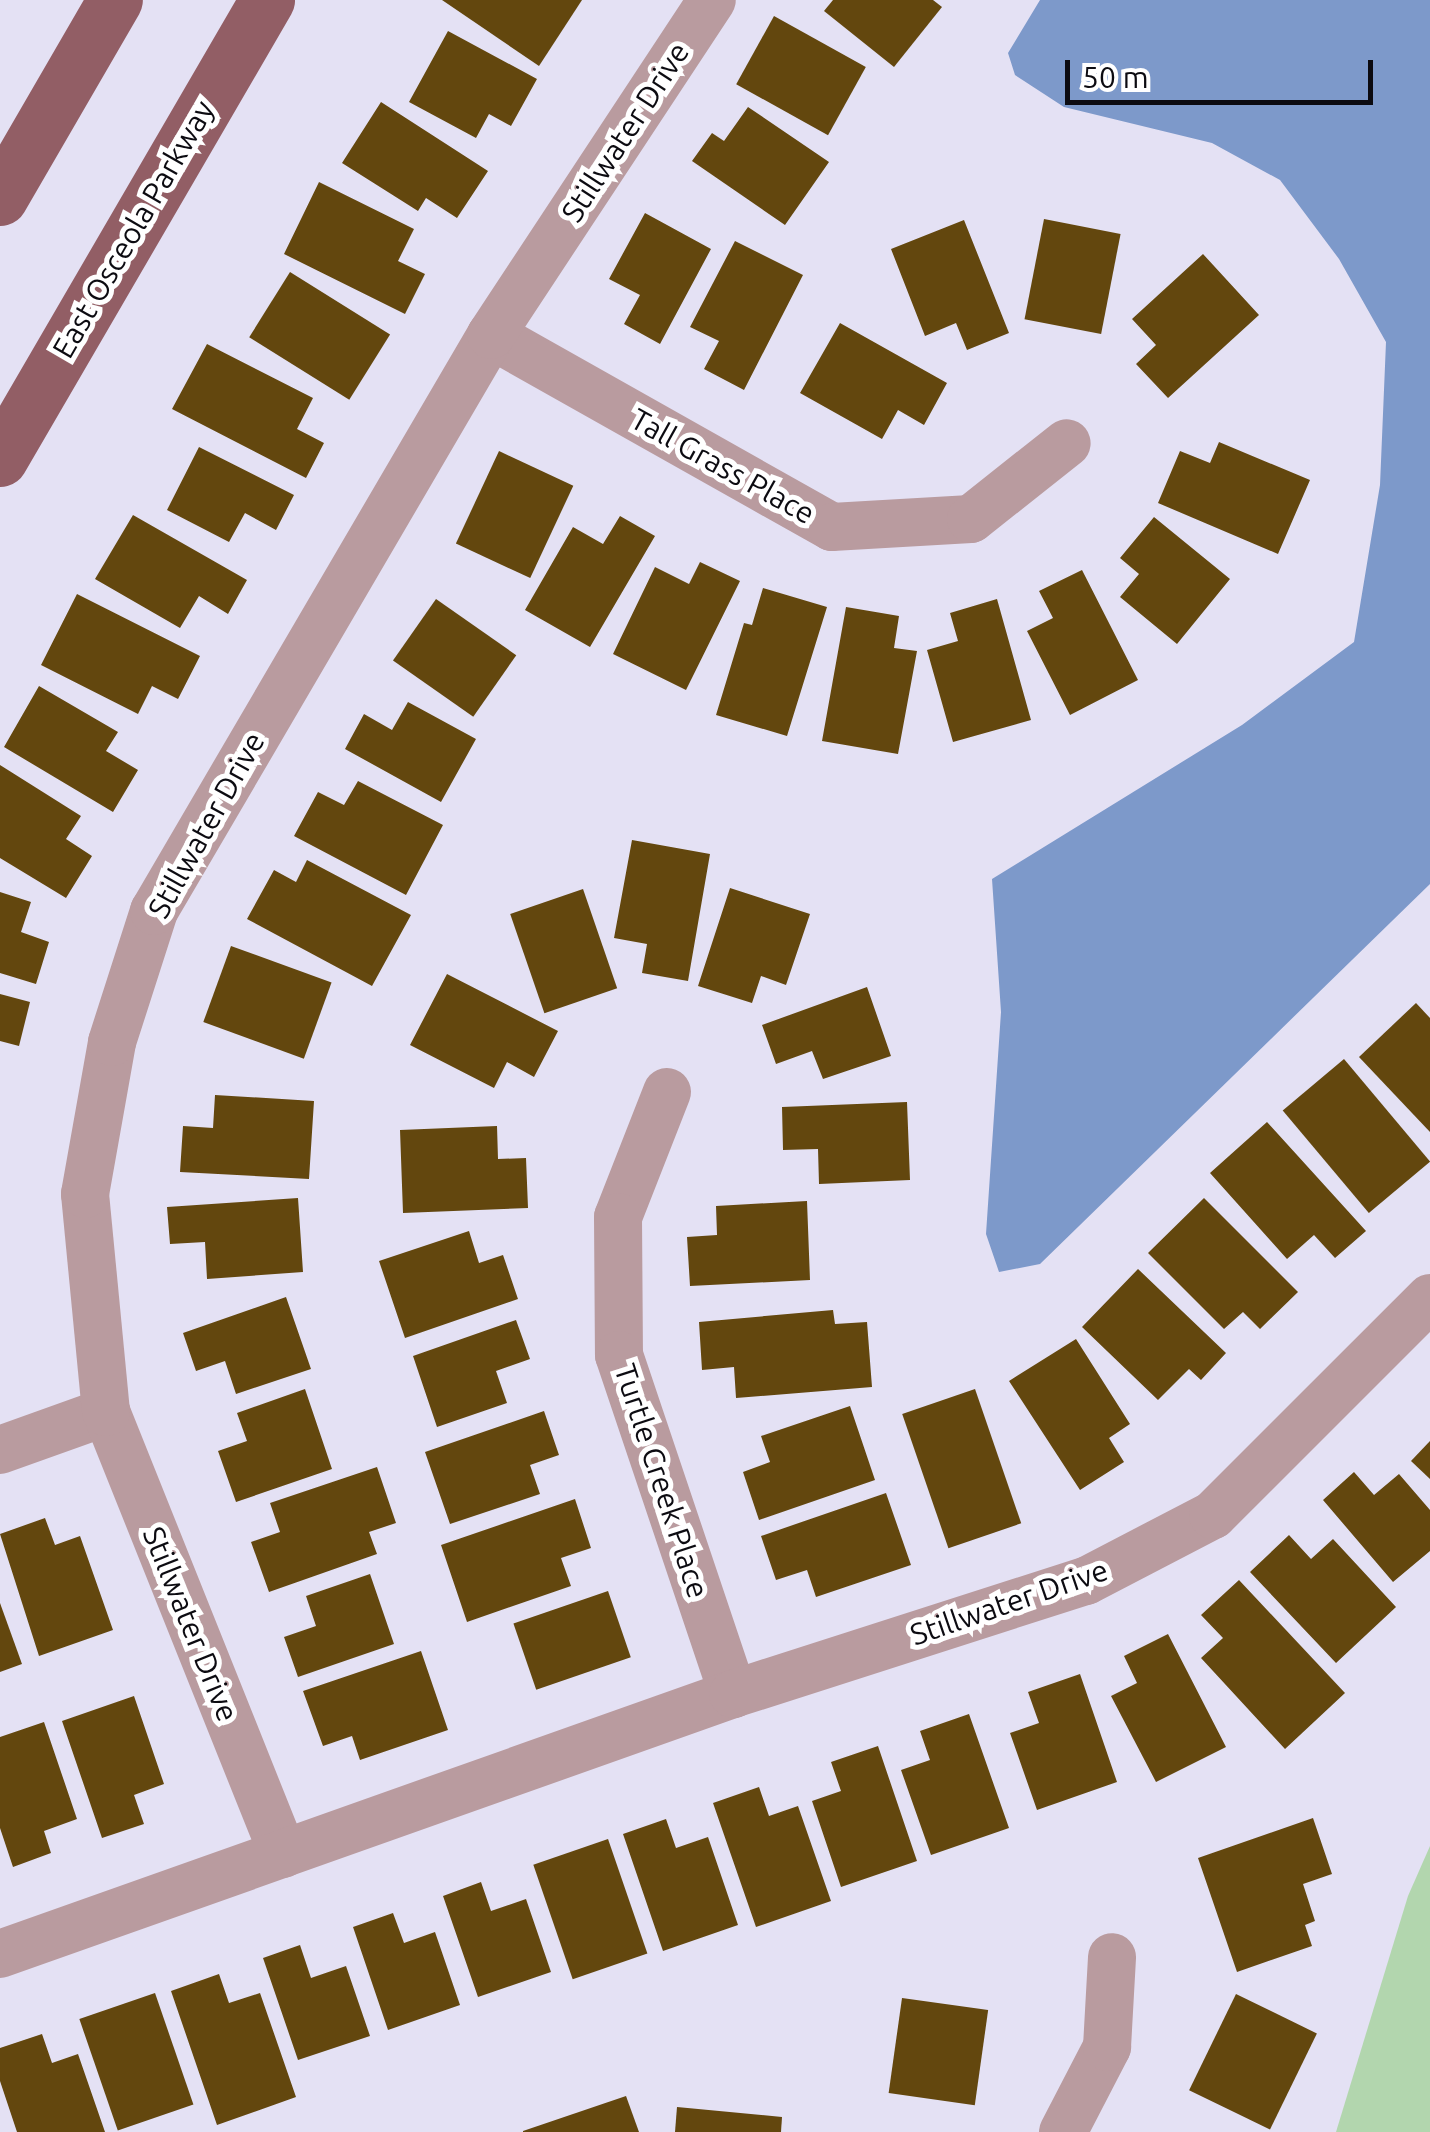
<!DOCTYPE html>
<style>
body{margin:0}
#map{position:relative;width:1430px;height:2132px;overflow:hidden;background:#e4e1f4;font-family:Ubuntu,sans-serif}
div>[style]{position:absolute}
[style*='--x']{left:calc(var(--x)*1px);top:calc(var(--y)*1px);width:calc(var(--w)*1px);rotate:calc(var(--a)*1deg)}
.green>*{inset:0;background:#b2d6ae}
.water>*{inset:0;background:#7d99ca}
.building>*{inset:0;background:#63470e;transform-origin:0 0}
.minor>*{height:48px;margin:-24px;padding:0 24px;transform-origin:24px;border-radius:24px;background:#b99b9f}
.major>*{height:55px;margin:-27.5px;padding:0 27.5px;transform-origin:27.5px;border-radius:27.5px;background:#925e65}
span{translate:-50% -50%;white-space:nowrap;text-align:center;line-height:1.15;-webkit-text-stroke:10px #fff;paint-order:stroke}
.street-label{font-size:30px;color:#0c0b11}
.scale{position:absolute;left:1065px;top:60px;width:308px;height:45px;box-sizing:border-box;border:5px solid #0c0b11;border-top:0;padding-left:12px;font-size:30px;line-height:35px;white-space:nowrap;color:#0c0b11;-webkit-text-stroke:8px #fff;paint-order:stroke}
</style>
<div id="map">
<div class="green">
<div style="clip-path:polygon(1430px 1846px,1430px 2132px,1336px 2132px,1408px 1896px)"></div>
</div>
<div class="water">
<div style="clip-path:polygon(1040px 0,1430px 0,1430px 884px,1040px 1264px,999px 1272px,986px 1234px,1001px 1012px,992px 879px,1242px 725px,1354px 642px,1380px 485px,1386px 342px,1339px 259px,1280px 180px,1212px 143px,1064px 107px,1015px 75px,1008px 53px)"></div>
</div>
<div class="building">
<div style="clip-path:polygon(442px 0,582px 0,539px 66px)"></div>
<div style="clip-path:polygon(833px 0,933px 0,942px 7px,894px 67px,824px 11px)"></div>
<div style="left:774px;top:16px;width:105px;height:78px;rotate:29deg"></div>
<div style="clip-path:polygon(448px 31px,537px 79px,511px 126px,489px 114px,476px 138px,409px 102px)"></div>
<div style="clip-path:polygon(381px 102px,488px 171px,457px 218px,426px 198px,418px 211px,342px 163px)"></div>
<div style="clip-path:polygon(748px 107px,829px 162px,785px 225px,692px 161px,712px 133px,724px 141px)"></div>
<div style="clip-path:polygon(319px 182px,414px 229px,398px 261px,425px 274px,405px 314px,284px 254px)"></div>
<div style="clip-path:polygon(645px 213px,711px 249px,660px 344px,624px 324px,640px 295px,609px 279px)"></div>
<div style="left:1044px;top:219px;width:78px;height:102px;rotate:11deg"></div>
<div style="clip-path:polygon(964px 220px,1009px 333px,967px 350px,956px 323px,925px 336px,891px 249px)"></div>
<div style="clip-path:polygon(735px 241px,803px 275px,744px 390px,704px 369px,719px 341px,690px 327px)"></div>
<div style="clip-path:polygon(1203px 254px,1259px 315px,1168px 398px,1136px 364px,1156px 345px,1132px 319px)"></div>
<div style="left:290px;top:272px;width:118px;height:77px;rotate:32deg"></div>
<div style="clip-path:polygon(840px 323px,947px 383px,924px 425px,898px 410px,882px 439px,800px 393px)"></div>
<div style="clip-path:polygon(207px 344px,313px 398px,297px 429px,324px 443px,306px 478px,172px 409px)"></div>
<div style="clip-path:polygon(1219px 442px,1310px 480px,1278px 554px,1158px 503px,1180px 451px,1210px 463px)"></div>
<div style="clip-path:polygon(199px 447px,294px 495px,276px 530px,245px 513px,229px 542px,167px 510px)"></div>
<div style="left:499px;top:451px;width:82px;height:102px;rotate:25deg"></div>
<div style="clip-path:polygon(133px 515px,247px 580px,228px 614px,199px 596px,180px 628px,95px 579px)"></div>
<div style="clip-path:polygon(620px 516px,655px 536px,590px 647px,525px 610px,573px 527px,603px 544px)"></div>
<div style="clip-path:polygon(1154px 517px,1230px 579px,1177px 644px,1120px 597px,1139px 574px,1120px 558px)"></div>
<div style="clip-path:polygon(700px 562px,740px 581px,686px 690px,613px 654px,655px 567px,689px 584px)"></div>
<div style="clip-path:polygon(1082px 570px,1138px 680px,1070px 715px,1027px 631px,1053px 618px,1039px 591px)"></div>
<div style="clip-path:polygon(763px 588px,827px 607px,787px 736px,716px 715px,744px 623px,752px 625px)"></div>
<div style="clip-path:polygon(77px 594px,200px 656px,178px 699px,152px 686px,138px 714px,41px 665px)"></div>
<div style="left:436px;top:599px;width:98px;height:75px;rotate:35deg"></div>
<div style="clip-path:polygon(997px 599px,1031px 720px,953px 742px,927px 650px,958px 641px,950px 613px)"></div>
<div style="clip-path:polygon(846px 607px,899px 616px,894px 648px,917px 651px,898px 754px,822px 741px)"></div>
<div style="clip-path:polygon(39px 686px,118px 732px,106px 751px,138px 770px,113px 812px,4px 747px)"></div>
<div style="clip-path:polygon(408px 702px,476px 739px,441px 802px,345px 749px,364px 714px,392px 730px)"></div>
<div style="clip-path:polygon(0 765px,81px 816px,66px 839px,92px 856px,66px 898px,0 858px)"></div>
<div style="clip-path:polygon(358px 781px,443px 825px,406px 895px,294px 836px,318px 792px,344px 805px)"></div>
<div style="clip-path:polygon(632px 840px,710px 854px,688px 981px,642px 973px,647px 944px,614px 938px)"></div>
<div style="clip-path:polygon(307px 860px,411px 915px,372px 986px,247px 919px,274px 870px,296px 882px)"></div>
<div style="clip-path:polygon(730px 888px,810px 914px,786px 985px,761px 976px,752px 1003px,698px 986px)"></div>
<div style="left:583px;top:889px;width:105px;height:77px;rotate:71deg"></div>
<div style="clip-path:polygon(0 892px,31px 902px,21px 932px,49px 942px,36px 984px,0 973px)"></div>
<div style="left:231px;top:946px;width:107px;height:81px;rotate:20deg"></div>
<div style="clip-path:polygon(447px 974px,558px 1031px,534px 1077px,507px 1062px,494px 1088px,410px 1045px)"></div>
<div style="clip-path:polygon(867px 987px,891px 1056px,823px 1079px,812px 1051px,776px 1064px,762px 1025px)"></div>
<div style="clip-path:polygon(0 994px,30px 1002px,19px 1046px,0 1041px)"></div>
<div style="clip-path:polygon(1416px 1003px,1430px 1018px,1430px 1132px,1359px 1057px)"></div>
<div style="left:1344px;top:1059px;width:134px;height:80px;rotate:50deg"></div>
<div style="clip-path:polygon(215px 1095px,314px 1101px,309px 1179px,180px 1172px,183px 1126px,213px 1128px)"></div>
<div style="clip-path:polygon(907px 1102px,910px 1180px,819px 1184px,818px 1149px,783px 1150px,782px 1107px)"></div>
<div style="clip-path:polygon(1267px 1122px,1366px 1231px,1335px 1258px,1314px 1235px,1287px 1259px,1210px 1173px)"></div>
<div style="clip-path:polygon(497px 1126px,498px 1159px,526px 1158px,528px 1208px,403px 1213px,400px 1130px)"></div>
<div style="clip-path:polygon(298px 1198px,303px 1272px,207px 1279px,205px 1242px,170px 1244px,167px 1207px)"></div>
<div style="clip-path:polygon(1204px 1198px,1298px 1292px,1260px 1329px,1243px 1312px,1224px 1329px,1148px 1253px)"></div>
<div style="clip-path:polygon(807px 1201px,810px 1280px,690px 1286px,687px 1237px,717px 1235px,716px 1206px)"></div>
<div style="clip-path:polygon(469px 1231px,479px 1263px,503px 1255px,518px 1299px,405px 1338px,379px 1261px)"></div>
<div style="clip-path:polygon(1138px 1269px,1226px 1353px,1201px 1380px,1189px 1369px,1158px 1400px,1082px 1327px)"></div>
<div style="clip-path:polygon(286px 1297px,311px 1369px,236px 1394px,225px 1361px,196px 1371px,183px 1333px)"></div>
<div style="clip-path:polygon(833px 1310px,835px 1324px,867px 1322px,872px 1387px,736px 1398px,734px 1367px,702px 1370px,699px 1322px)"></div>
<div style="clip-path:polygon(516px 1320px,530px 1359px,496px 1371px,507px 1403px,437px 1427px,413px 1356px)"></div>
<div style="clip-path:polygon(1076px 1339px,1130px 1424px,1109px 1438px,1124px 1462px,1080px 1490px,1009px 1381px)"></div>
<div style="clip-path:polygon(305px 1389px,332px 1469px,236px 1502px,218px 1451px,247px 1441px,237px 1413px)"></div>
<div style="left:975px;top:1389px;width:142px;height:77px;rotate:71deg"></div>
<div style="clip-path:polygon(850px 1406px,875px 1480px,759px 1520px,743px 1472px,770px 1462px,761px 1436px)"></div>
<div style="clip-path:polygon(544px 1411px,559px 1455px,530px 1465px,540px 1494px,450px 1524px,425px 1452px)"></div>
<div style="clip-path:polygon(1430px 1441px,1430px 1479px,1411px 1461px)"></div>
<div style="clip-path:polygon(377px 1467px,396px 1523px,369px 1532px,377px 1554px,269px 1592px,251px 1542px,280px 1532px,270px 1503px)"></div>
<div style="clip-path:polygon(1354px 1472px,1374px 1495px,1399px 1474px,1430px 1510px,1430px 1551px,1393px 1582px,1323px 1500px)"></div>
<div style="clip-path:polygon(886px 1493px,911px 1565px,816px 1597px,807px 1570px,776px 1580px,761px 1536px)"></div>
<div style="clip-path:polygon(575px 1499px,591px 1548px,561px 1558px,571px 1586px,467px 1622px,441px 1545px)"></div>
<div style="clip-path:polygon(45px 1518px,55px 1545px,80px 1536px,113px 1630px,39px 1656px,0 1534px)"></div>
<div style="clip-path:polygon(1289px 1535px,1311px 1559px,1333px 1539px,1396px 1607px,1336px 1663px,1250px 1572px)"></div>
<div style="clip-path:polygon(370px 1574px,394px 1644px,298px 1677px,284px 1637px,316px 1626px,306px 1596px)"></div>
<div style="clip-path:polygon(1239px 1580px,1345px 1693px,1285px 1749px,1201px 1658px,1223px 1638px,1201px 1615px)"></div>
<div style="left:608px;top:1591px;width:70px;height:100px;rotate:71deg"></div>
<div style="clip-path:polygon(0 1603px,22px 1664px,0 1672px)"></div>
<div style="clip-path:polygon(1168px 1634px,1226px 1747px,1156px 1782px,1111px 1696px,1137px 1683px,1124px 1656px)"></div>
<div style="clip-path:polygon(421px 1651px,448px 1730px,360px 1760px,352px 1736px,323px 1746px,303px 1691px)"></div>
<div style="clip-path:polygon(1080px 1674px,1117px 1782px,1037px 1810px,1010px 1733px,1039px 1723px,1028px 1692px)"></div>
<div style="clip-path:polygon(134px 1696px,164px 1784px,134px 1795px,144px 1824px,102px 1838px,62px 1721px)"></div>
<div style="clip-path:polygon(969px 1714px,1009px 1828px,931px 1855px,901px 1770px,930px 1760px,920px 1731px)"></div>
<div style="clip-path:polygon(44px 1722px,77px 1819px,44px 1831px,51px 1853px,13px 1867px,0 1828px,0 1737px)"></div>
<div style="clip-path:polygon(878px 1746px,917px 1861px,841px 1887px,812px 1801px,841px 1791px,831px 1762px)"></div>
<div style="clip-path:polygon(759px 1787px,769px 1816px,798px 1806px,831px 1901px,756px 1927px,713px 1803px)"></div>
<div style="clip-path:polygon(1313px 1818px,1332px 1874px,1303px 1884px,1315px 1921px,1305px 1925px,1312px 1946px,1237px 1972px,1198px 1858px)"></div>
<div style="clip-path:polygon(666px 1819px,676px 1848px,708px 1837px,738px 1925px,663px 1951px,623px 1834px)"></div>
<div style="left:608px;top:1839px;width:121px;height:79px;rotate:71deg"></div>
<div style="clip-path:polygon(481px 1882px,491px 1911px,526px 1899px,551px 1972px,478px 1997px,443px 1896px)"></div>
<div style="clip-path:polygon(393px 1913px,404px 1943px,435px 1932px,460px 2005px,388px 2030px,353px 1927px)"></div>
<div style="clip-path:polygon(300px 1945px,311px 1978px,346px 1966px,370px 2036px,298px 2060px,263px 1958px)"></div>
<div style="clip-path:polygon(219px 1974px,229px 2003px,260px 1993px,296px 2097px,217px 2125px,171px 1991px)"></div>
<div style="left:155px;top:1993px;width:118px;height:80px;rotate:71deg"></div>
<div style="left:1236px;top:1994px;width:90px;height:107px;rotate:26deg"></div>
<div style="left:902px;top:1998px;width:87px;height:96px;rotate:8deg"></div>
<div style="clip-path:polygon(42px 2034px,52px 2063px,78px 2054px,105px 2132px,17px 2132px,0 2081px,0 2048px)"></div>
<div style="clip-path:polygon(626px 2096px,639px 2132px,523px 2132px,523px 2131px)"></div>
<div style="clip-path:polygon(677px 2107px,782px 2117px,781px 2132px,675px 2132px)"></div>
</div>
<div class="minor">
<div style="--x:491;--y:335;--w:391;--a:29.4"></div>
<div style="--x:832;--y:527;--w:139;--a:-3.3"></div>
<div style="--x:971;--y:519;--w:122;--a:-38.4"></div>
<div style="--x:667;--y:1092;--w:134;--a:111.4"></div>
<div style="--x:618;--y:1217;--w:138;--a:89.6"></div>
<div style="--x:619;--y:1355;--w:358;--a:71.4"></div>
<div style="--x:0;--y:1450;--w:113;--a:-19.7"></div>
<div style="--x:283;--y:1854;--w:476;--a:-111.8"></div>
<div style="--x:106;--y:1412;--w:219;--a:-95.5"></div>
<div style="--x:85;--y:1194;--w:154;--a:-79.9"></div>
<div style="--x:112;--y:1042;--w:138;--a:-72.2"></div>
<div style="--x:154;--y:911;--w:667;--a:-59.67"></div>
<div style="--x:491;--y:335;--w:401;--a:-56.6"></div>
<div style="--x:0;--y:1954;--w:778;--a:-19.53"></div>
<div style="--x:733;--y:1694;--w:371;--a:-17.8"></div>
<div style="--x:1086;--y:1581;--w:143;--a:-27.5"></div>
<div style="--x:1213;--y:1515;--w:307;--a:-45"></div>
<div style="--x:1063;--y:2132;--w:96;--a:-62.6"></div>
<div style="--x:1107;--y:2047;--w:90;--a:-86.8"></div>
</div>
<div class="major">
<div style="--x:0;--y:198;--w:229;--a:-59.9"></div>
<div style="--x:0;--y:459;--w:531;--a:-59.81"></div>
</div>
<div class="street-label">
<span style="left:625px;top:132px;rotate:-57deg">Stillwater Drive</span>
<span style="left:133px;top:229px;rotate:-60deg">East Osceola Parkway</span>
<span style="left:723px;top:466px;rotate:29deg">Tall Grass Place</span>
<span style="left:206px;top:825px;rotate:-61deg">Stillwater Drive</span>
<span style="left:662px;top:1481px;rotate:72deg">Turtle Creek Place</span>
<span style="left:1009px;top:1602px;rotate:-19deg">Stillwater Drive</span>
<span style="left:191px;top:1624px;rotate:68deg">Stillwater Drive</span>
</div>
<div class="scale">50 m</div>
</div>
